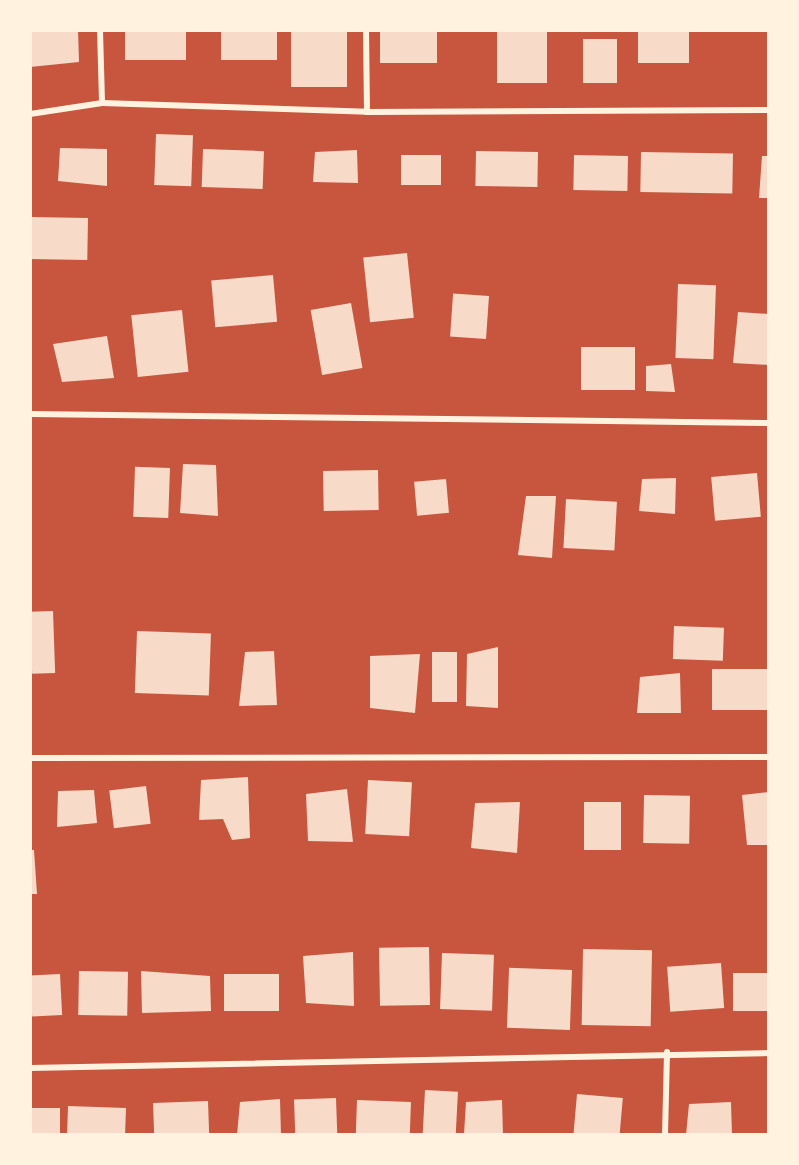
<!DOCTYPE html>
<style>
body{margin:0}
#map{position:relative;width:799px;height:1165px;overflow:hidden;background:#c8553d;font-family:Ubuntu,sans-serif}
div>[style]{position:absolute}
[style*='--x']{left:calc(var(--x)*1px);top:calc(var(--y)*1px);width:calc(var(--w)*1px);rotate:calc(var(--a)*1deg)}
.building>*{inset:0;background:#f7dbc8;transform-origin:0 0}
.minor>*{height:6px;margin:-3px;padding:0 3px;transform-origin:3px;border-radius:3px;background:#fff3e0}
span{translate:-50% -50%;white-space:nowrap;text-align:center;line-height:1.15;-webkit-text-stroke:5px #fff3e0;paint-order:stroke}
.frame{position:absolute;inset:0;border:32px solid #fff3e0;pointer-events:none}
</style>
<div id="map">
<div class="building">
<div style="clip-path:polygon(30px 30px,78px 30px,79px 62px,30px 67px)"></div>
<div style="left:125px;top:30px;width:61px;height:30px"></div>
<div style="left:221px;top:30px;width:56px;height:30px"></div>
<div style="left:291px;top:30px;width:56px;height:57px"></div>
<div style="left:380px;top:30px;width:57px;height:33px"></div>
<div style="left:497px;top:30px;width:50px;height:53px"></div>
<div style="left:638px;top:30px;width:51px;height:33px"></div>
<div style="left:583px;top:39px;width:34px;height:44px"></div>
<div style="left:156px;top:134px;width:37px;height:51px;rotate:2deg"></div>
<div style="clip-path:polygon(60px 148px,107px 149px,107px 186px,58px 181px)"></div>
<div style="left:203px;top:149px;width:61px;height:38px;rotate:2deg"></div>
<div style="clip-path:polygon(357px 150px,358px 183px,313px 182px,315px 152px)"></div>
<div style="left:476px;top:151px;width:62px;height:35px;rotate:1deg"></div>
<div style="left:641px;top:152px;width:92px;height:40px;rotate:1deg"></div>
<div style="left:401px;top:155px;width:40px;height:30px"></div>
<div style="left:574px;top:155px;width:54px;height:35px;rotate:1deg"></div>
<div style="clip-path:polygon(762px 156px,769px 156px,769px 198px,759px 198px)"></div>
<div style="left:88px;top:218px;width:42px;height:58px;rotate:91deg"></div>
<div style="left:407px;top:253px;width:65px;height:44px;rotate:84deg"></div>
<div style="left:273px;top:275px;width:47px;height:62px;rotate:85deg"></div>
<div style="left:678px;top:284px;width:38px;height:74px;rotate:2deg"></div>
<div style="left:489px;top:296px;width:43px;height:36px;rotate:94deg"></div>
<div style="left:351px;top:303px;width:66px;height:41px;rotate:80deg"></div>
<div style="left:182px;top:310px;width:62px;height:51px;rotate:84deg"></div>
<div style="clip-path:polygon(738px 312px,769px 314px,769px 365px,733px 363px)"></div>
<div style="clip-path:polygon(107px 336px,114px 378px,62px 382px,53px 344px)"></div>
<div style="left:581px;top:347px;width:54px;height:43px"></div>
<div style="clip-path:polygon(671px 364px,675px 392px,646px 391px,646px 366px)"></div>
<div style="clip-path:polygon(183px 464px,216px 465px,218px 516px,180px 513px)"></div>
<div style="left:170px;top:468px;width:50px;height:35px;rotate:92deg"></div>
<div style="left:378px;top:470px;width:40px;height:55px;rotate:89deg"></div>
<div style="left:757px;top:473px;width:44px;height:46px;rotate:85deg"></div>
<div style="clip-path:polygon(676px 478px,675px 514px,639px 511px,642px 479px)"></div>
<div style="left:446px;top:479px;width:34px;height:32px;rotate:85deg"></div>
<div style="clip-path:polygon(526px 496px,556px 496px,552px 558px,518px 555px)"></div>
<div style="left:566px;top:499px;width:51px;height:49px;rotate:3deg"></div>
<div style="left:53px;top:611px;width:62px;height:23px;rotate:88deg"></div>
<div style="left:674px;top:626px;width:50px;height:33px;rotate:2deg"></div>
<div style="left:137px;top:631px;width:74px;height:62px;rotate:2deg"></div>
<div style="clip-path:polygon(498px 647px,498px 708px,466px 706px,467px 654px)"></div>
<div style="clip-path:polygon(274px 651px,277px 705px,239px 706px,245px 652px)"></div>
<div style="left:432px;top:652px;width:25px;height:50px"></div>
<div style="clip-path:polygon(420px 654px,415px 713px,370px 708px,370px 656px)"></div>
<div style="left:769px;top:669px;width:41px;height:57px;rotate:90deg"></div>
<div style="clip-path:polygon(680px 673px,681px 713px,637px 713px,640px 677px)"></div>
<div style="clip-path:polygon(248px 777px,250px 838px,232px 840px,223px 819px,199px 820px,201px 780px)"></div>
<div style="left:368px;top:780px;width:44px;height:54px;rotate:3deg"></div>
<div style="left:146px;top:786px;width:38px;height:37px;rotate:83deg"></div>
<div style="clip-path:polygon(347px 789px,353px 842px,308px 841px,306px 794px)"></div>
<div style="clip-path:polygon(94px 790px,97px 823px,57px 827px,58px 791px)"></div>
<div style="clip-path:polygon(769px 792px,769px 845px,747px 845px,742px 795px)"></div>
<div style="left:644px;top:795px;width:46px;height:48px;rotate:1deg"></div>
<div style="clip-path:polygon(520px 802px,517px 853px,471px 848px,475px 803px)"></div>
<div style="left:584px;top:802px;width:37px;height:48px"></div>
<div style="clip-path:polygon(30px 850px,34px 850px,37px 894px,30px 894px)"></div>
<div style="left:429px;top:947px;width:58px;height:50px;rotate:89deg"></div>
<div style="left:583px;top:949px;width:69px;height:76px;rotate:1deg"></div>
<div style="clip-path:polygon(353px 952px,354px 1006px,306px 1003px,303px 956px)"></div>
<div style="left:442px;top:953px;width:52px;height:56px;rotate:2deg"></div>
<div style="left:721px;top:963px;width:45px;height:54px;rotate:86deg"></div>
<div style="left:572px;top:970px;width:60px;height:63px;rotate:92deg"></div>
<div style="left:79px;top:971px;width:49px;height:44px;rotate:1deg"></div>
<div style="clip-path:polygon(141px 971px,210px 976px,211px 1011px,142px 1013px)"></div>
<div style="left:769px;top:973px;width:38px;height:36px;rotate:90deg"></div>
<div style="left:60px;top:974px;width:41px;height:30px;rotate:87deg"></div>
<div style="left:279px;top:974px;width:37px;height:55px;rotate:90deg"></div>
<div style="left:425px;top:1090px;width:33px;height:43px;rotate:3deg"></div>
<div style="left:577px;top:1094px;width:46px;height:41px;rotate:5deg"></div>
<div style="left:336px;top:1098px;width:37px;height:42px;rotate:88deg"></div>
<div style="clip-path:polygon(280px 1099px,281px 1135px,237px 1135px,240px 1102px)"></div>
<div style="left:357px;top:1100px;width:54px;height:35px;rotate:2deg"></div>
<div style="clip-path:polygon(502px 1100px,503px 1135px,464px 1134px,466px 1102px)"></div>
<div style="left:208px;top:1101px;width:34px;height:55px;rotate:88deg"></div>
<div style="clip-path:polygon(731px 1102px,732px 1135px,686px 1135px,689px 1104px)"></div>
<div style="left:60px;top:1108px;width:27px;height:30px;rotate:90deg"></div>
<div style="left:126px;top:1108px;width:27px;height:58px;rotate:92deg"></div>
</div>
<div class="minor">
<div style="--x:100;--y:30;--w:73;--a:88.4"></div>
<div style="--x:366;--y:30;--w:82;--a:89.3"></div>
<div style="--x:30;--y:114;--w:73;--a:-8.7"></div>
<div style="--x:102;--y:103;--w:265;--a:1.9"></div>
<div style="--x:367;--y:112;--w:402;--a:-0.3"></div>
<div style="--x:30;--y:414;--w:739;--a:0.7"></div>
<div style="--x:30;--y:758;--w:739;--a:-0.08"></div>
<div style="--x:30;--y:1068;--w:739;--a:-1.16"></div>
<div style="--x:665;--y:1135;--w:83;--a:-88.6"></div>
</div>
<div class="frame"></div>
</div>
